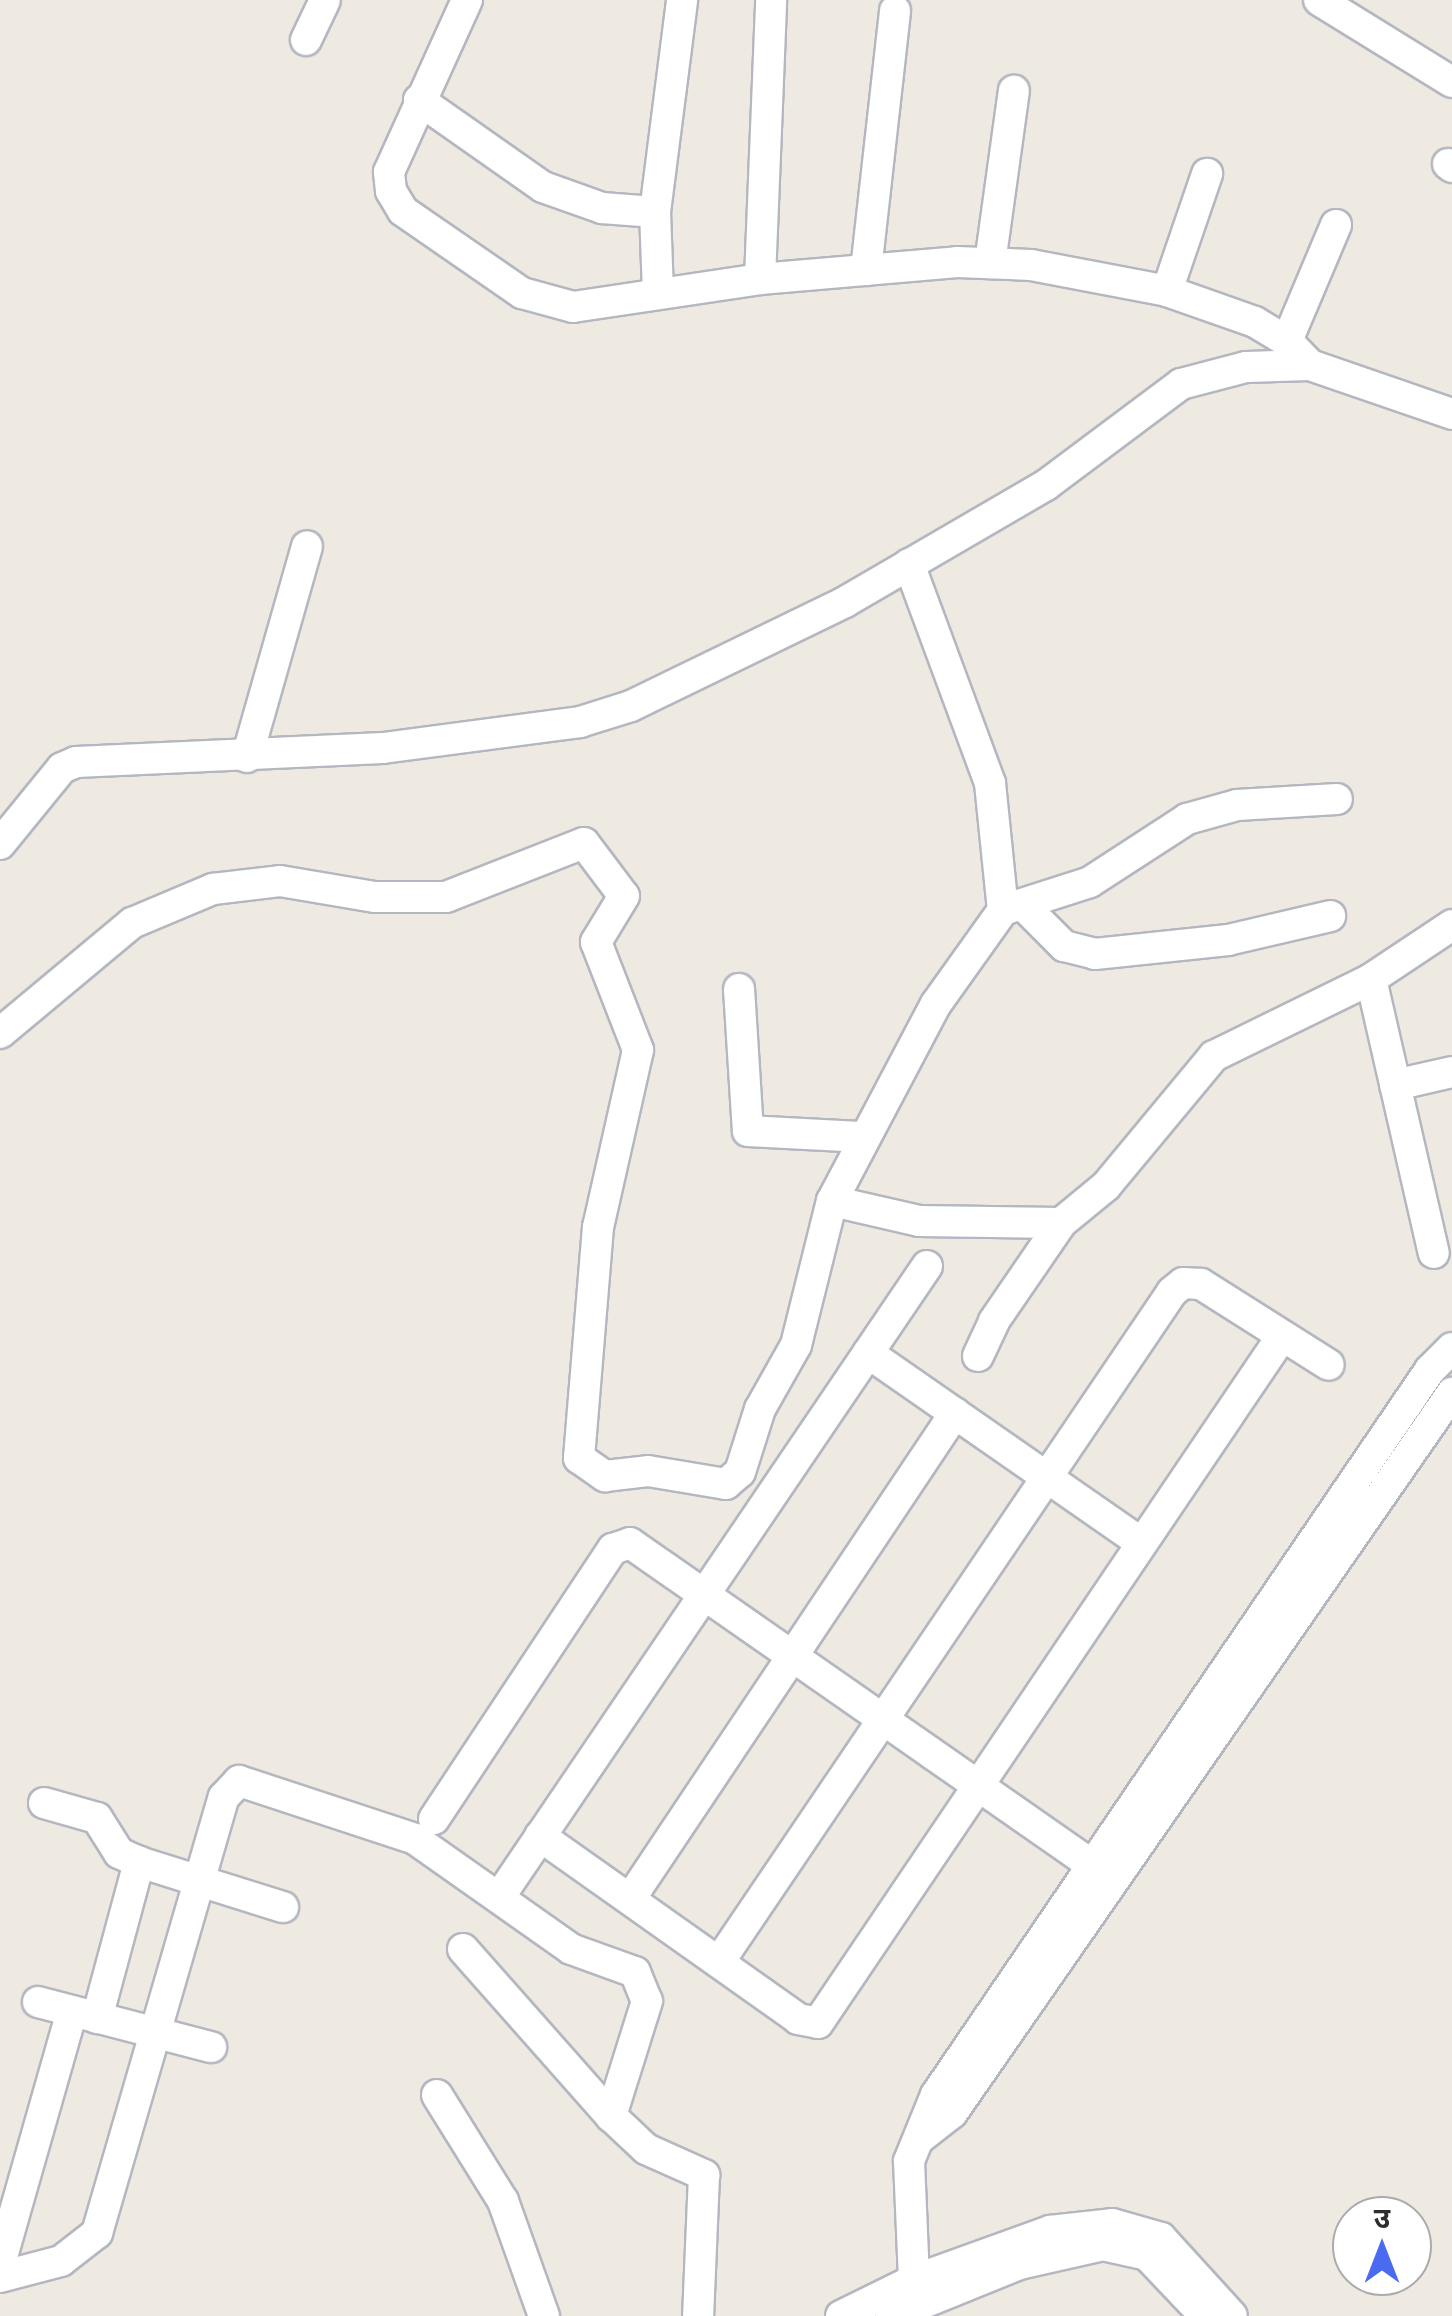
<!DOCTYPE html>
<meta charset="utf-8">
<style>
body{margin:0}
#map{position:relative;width:1452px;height:2316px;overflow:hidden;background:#eee9e1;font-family:"IBM Plex Sans","Noto Sans Devanagari",sans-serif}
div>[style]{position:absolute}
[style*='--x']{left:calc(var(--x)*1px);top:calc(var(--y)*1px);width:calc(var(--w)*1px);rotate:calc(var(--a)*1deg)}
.roads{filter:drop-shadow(2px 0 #b4b7c0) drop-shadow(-2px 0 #b4b7c0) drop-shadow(0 2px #b4b7c0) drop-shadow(0 -2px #b4b7c0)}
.minor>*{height:30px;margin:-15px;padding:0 15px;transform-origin:15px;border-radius:15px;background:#fff}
span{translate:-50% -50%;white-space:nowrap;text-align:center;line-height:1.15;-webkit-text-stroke:8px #fff;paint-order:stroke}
.north{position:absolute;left:1332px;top:2196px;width:100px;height:100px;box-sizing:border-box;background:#fff;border:2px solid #ababab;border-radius:50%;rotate:0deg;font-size:28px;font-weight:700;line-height:40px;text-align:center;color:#2e2e2e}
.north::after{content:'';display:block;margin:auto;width:35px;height:45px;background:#4a6af2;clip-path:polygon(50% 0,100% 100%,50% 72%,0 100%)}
</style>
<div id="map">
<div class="roads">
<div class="minor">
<div style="--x:467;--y:0;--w:189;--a:114.4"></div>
<div style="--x:389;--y:172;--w:19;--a:84"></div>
<div style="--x:391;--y:191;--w:23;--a:59"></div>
<div style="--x:403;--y:211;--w:145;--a:34.6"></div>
<div style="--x:522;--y:293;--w:53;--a:15.4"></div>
<div style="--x:573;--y:307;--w:189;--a:-8.5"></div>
<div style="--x:760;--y:279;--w:198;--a:-4.9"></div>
<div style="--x:957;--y:262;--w:74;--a:2.3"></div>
<div style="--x:1031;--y:265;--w:138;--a:10.8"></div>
<div style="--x:1167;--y:291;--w:93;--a:19.4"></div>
<div style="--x:1255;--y:322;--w:37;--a:31"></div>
<div style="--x:1287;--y:341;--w:33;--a:46"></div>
<div style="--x:1319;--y:0;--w:156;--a:31.7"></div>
<div style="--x:306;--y:40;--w:44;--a:-64.6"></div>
<div style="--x:419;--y:100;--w:151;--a:35.1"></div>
<div style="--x:543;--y:187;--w:63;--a:19.6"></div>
<div style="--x:602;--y:208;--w:53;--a:4.3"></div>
<div style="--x:1448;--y:164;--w:5;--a:37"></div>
<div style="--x:990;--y:263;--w:174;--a:-82.1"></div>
<div style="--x:866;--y:270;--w:261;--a:-83.6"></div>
<div style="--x:760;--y:279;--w:279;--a:-87.7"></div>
<div style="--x:1167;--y:291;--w:124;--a:-71.1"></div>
<div style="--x:658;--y:293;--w:81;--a:-92.1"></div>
<div style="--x:655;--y:212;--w:214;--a:-82.7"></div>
<div style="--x:1287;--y:341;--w:126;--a:-67.1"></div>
<div style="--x:909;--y:564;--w:233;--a:69.7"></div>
<div style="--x:990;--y:783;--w:128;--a:84.2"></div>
<div style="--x:247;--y:757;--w:219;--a:-74.1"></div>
<div style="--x:0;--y:844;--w:98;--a:-50.8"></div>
<div style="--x:62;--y:768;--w:15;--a:-23"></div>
<div style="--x:76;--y:762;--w:307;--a:-2.6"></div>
<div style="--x:383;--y:748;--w:199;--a:-7.5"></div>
<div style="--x:580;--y:722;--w:53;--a:-17.4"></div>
<div style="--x:631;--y:706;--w:238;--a:-25.9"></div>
<div style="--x:845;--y:602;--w:233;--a:-30.2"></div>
<div style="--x:1046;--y:485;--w:169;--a:-36.8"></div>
<div style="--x:1181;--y:384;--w:67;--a:-14.7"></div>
<div style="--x:1246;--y:367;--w:64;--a:-1.8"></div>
<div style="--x:1310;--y:365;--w:150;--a:19"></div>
<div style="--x:1024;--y:906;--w:57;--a:45"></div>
<div style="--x:1064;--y:946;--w:32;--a:14"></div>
<div style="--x:1095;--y:954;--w:134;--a:-6"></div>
<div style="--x:1228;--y:940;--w:105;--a:-13.2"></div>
<div style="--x:1371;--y:979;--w:281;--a:77.1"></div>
<div style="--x:739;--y:989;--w:142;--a:86.4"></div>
<div style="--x:748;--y:1131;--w:116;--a:3"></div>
<div style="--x:0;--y:1033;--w:172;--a:-39.8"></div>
<div style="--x:132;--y:923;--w:88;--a:-22.8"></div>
<div style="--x:213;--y:889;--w:67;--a:-6.8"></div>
<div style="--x:280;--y:881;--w:96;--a:9.6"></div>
<div style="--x:375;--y:897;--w:71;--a:0"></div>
<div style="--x:446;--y:897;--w:148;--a:-21.4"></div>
<div style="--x:584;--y:843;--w:66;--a:53"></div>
<div style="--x:624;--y:896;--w:54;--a:121.3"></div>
<div style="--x:596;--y:942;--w:116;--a:68.7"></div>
<div style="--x:638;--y:1050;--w:181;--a:102.7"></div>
<div style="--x:598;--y:1227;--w:232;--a:94.7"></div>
<div style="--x:579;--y:1458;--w:32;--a:35"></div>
<div style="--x:605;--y:1476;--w:43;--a:-6.6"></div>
<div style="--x:648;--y:1471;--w:79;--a:9.5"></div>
<div style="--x:726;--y:1484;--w:18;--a:-41"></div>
<div style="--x:740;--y:1472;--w:66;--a:-72.4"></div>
<div style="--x:760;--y:1409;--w:73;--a:-60.6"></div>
<div style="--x:796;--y:1345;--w:148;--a:-76"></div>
<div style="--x:832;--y:1201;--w:223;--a:-62.2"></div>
<div style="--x:936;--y:1004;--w:115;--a:-54.5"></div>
<div style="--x:1003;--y:910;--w:91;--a:-17.8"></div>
<div style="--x:1090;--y:882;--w:116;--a:-33"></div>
<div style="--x:1187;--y:819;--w:52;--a:-15.6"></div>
<div style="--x:1237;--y:805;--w:100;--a:-3.4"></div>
<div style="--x:1395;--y:1085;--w:58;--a:-12.8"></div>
<div style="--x:832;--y:1201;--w:89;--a:12.9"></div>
<div style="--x:919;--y:1221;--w:142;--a:0.8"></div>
<div style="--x:1061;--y:1223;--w:58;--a:-39.4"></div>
<div style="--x:1106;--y:1186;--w:169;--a:-50.3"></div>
<div style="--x:1214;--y:1056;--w:175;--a:-26.1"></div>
<div style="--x:1371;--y:979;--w:97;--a:-33.7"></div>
<div style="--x:868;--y:1353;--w:333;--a:34.8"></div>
<div style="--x:978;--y:1356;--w:38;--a:-65"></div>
<div style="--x:994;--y:1321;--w:119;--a:-55.6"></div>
<div style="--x:44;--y:1803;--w:55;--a:15.8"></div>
<div style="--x:97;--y:1818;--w:41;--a:57.8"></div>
<div style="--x:119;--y:1853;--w:22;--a:24"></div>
<div style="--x:139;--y:1862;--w:151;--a:17.4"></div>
<div style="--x:434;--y:1819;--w:324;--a:-56.5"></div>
<div style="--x:613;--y:1549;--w:18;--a:-19"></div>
<div style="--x:630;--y:1543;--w:588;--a:34.88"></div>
<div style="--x:540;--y:1836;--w:316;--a:35.3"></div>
<div style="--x:798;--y:2019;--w:20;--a:11"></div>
<div style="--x:818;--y:2023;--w:829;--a:-55.96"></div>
<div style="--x:500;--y:1896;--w:761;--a:-55.87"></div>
<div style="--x:632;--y:1896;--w:581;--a:-56.23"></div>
<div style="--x:463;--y:1949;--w:223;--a:48.5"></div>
<div style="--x:611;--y:2116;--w:48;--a:43.3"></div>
<div style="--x:646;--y:2149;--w:64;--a:24.1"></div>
<div style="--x:704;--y:2175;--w:141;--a:92.4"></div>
<div style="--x:721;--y:1959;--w:805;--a:-55.93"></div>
<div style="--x:1172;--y:1292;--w:14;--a:-39"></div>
<div style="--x:1183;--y:1283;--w:18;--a:3"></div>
<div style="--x:1201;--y:1284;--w:151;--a:32.3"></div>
<div style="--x:38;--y:2002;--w:179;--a:14.6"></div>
<div style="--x:97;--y:2018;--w:162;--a:-74.9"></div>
<div style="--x:437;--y:2095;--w:125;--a:58.1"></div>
<div style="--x:503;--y:2201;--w:122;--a:70.4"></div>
<div style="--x:920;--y:2138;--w:41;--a:-38"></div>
<div style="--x:952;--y:2113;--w:877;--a:-55.22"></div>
<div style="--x:0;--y:2264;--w:263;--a:-74.1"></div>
<div style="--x:0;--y:2277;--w:63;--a:-14.7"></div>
<div style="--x:61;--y:2261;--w:46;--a:-37.9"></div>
<div style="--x:97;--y:2233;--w:454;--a:-73.8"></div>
<div style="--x:224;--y:1797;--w:22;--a:-47"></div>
<div style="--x:239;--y:1781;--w:185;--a:18.2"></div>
<div style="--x:415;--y:1839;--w:191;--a:35.2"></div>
<div style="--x:571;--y:1949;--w:68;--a:19.8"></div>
<div style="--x:635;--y:1972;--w:31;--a:68"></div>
<div style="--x:647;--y:2001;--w:121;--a:107.4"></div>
<div style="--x:914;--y:2280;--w:119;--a:-92.4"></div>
<div style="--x:909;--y:2161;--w:71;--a:-67.8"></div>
<div style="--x:936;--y:2095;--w:877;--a:-55.73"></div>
<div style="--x:1430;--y:1370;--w:31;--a:-45"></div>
<div style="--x:841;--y:2316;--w:81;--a:-26.3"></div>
<div style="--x:914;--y:2280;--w:145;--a:-19.8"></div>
<div style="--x:1050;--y:2231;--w:62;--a:-6.4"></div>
<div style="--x:1112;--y:2224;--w:51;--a:15.9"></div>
<div style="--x:1161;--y:2238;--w:105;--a:47.7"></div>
<div style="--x:891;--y:2316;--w:139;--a:-22"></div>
<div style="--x:1020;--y:2264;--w:85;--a:-12.9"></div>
<div style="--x:1103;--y:2245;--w:45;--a:12.8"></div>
<div style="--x:1147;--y:2255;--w:84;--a:46.4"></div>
</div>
</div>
<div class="north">उ</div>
</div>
